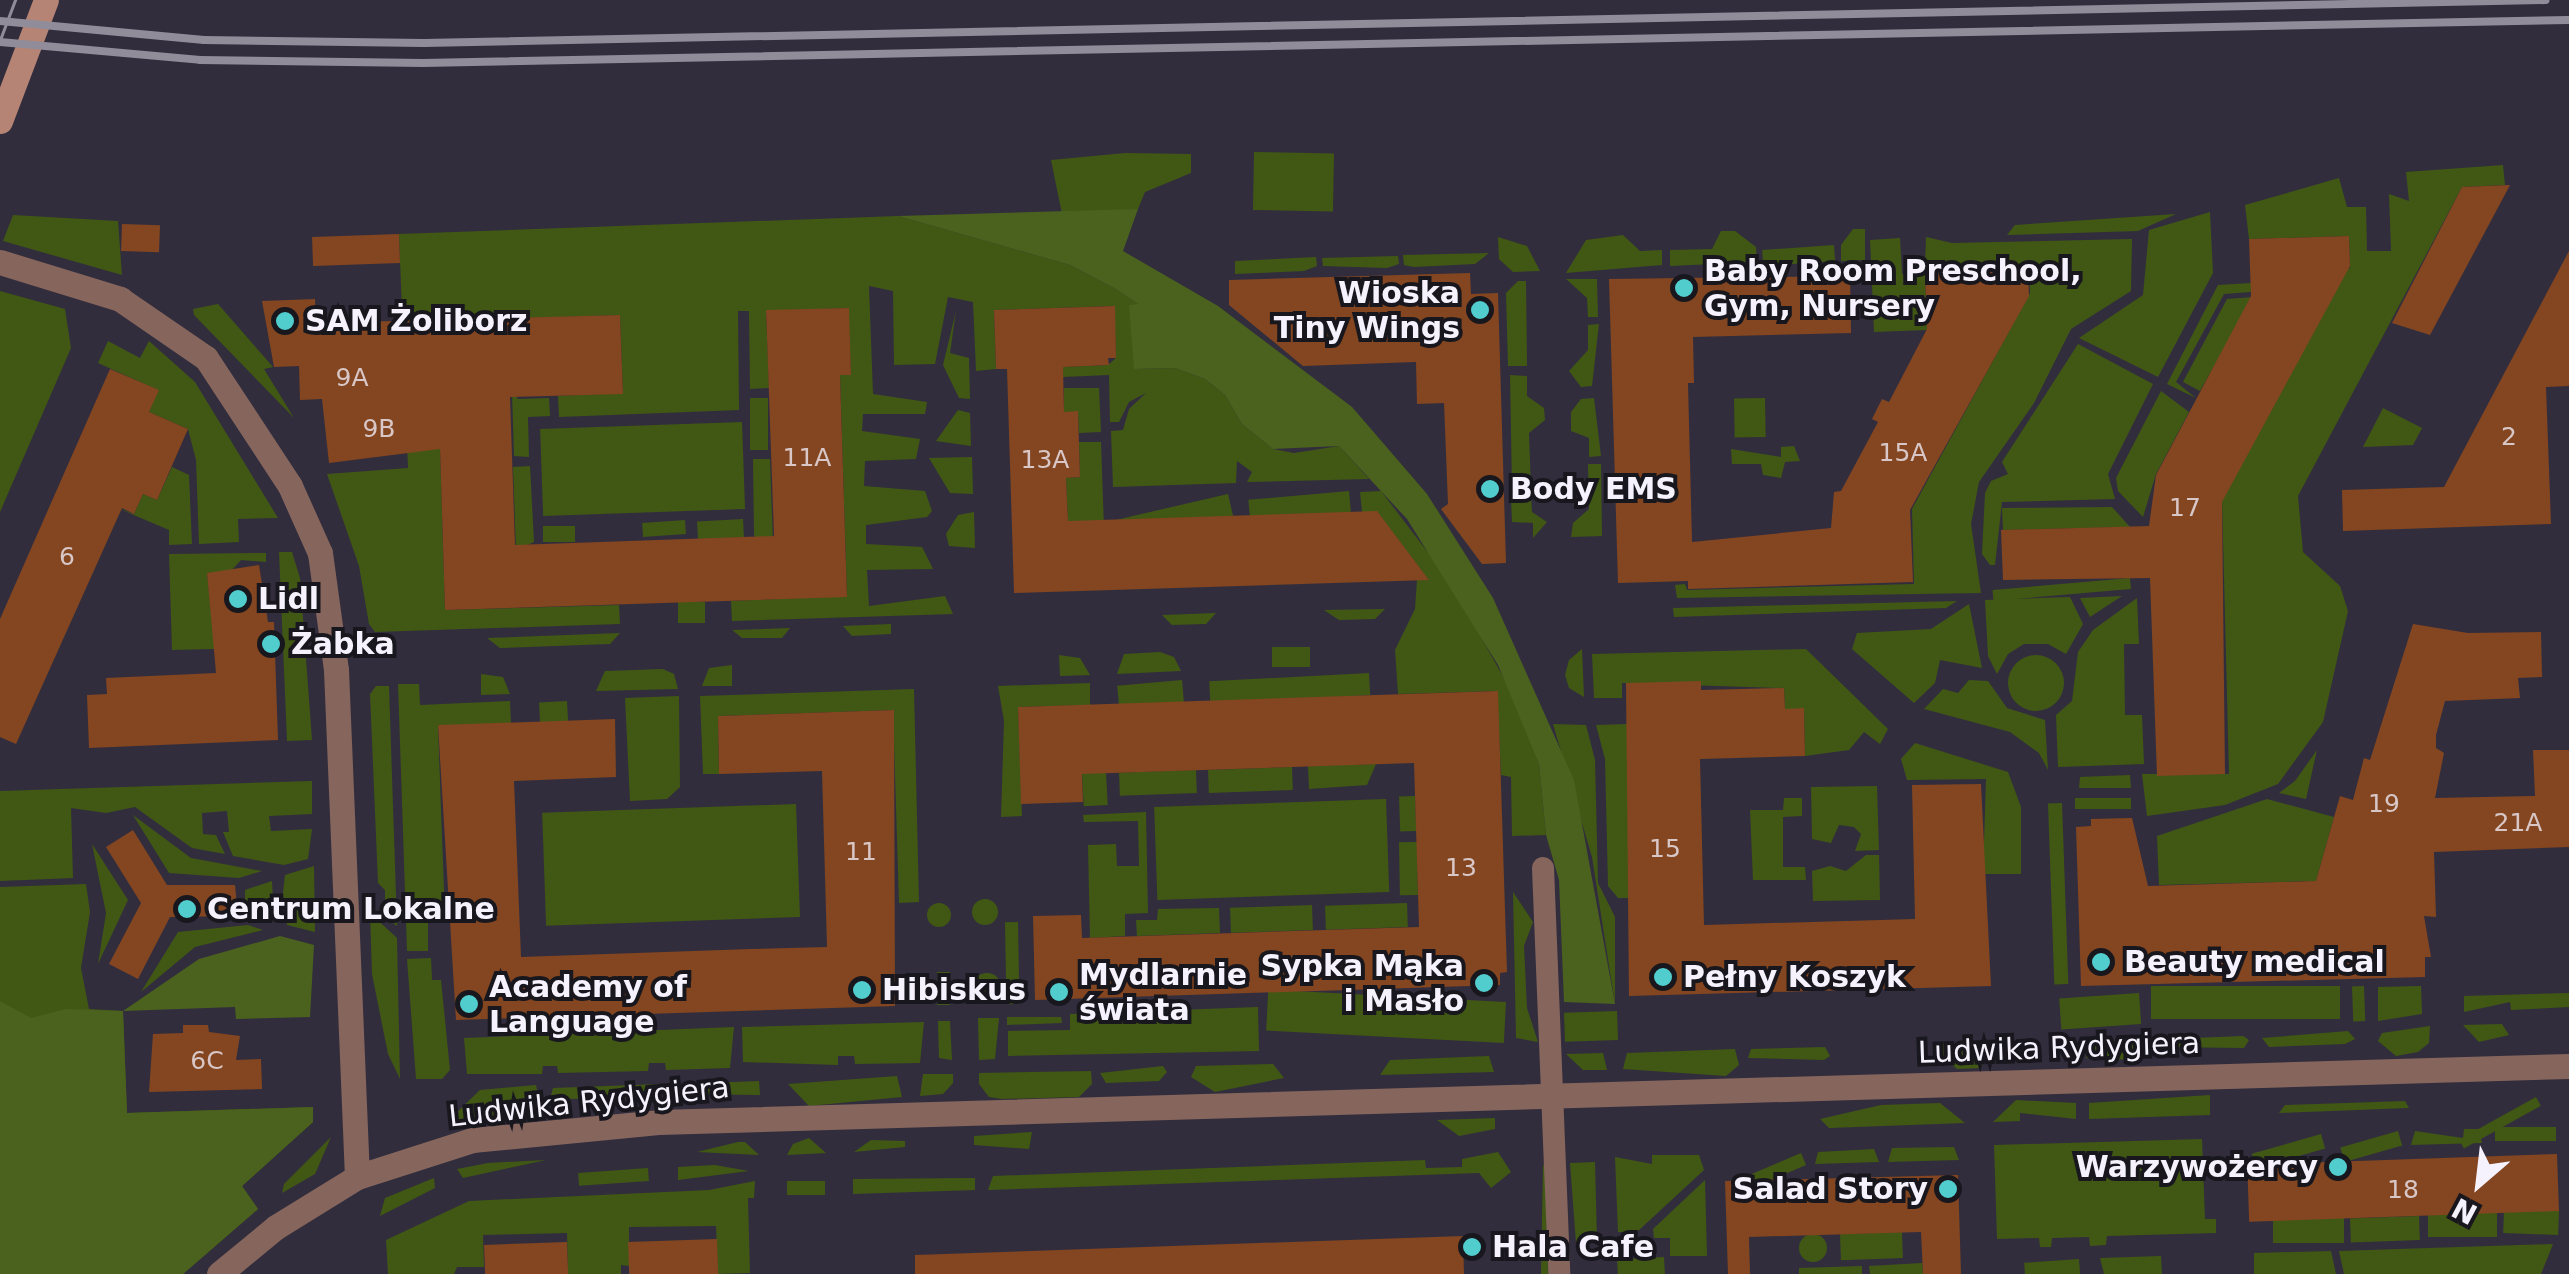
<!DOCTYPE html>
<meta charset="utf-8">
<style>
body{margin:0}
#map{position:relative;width:2569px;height:1274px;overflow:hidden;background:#322d3d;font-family:"DejaVu Sans",sans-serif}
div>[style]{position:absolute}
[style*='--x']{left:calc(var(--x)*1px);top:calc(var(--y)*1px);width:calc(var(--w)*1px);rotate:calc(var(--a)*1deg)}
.green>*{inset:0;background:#405814;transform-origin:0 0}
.round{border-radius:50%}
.forest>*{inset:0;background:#4a621e}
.building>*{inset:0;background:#834620;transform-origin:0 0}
.minor>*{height:22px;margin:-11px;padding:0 11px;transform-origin:11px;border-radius:11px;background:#86665c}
.tertiary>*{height:25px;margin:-12.5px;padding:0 12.5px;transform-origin:12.5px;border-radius:12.5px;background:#86665c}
.secondary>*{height:25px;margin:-12.5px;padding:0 12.5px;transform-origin:12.5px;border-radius:12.5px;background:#b68474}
.tram>*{height:2.5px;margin:-1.25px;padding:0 1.25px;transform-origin:1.25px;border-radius:1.25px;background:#908c99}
.rail>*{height:8px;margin:-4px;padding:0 4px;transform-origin:4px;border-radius:4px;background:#908c99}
.dots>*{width:28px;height:28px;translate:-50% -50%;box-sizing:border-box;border:5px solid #19171e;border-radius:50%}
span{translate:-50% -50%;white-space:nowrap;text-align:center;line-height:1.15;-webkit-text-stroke:8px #19171e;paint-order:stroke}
.number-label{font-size:25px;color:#d8c7c6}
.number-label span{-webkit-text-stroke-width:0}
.poi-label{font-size:30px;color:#f5f2fd;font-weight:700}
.left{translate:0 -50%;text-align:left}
.right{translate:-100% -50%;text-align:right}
.street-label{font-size:30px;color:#f5f2fd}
.north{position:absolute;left:2429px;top:1134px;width:100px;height:100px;-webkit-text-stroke:8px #19171e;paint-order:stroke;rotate:208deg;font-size:28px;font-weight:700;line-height:40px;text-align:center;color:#f5f2fd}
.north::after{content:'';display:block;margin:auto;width:35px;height:45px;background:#f5f2fd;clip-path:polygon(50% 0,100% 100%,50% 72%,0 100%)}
</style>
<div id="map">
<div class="green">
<div style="left:1254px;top:152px;width:80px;height:58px;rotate:1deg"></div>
<div style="clip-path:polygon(1125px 153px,1191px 154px,1191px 173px,1145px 192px,1138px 209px,1062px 214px,1051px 160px)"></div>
<div style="clip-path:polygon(2503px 165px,2505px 185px,2462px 187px,2298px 496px,2303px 552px,2340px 586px,2348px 611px,2323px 722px,2278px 784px,2225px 805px,2147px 816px,2142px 774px,2229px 774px,2222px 499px,2344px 269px,2350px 268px,2349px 236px,2249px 239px,2245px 205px,2339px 178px,2347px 207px,2366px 207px,2367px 251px,2391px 251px,2389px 194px,2409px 201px,2406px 172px)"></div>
<div style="clip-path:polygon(2210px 212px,2213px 273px,2158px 377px,2079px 338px,2143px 295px,2149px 230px)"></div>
<div style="clip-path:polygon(2176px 214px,2138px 231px,2007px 235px,2015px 225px)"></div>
<div style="clip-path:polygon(13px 215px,118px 221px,122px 275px,3px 241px)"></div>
<div style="clip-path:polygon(898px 216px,1070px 265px,1114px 288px,1140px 305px,1134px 369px,1175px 368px,1205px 379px,1225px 395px,1242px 424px,1273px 449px,1294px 453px,1339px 446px,1369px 479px,1247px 482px,1252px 472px,1237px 461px,1236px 483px,1113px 487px,1111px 431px,1123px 430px,1129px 409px,1146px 393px,1129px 402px,1119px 422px,1110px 422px,1109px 375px,1063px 377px,1063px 367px,1108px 365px,1116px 358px,1114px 306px,994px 310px,996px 369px,976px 371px,973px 302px,948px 297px,935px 364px,894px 365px,893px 291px,869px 286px,873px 394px,927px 402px,925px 414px,863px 414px,862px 431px,920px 439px,916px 459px,865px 461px,864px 486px,925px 491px,932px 511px,927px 517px,866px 525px,866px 544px,922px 547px,933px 569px,867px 570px,869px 606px,945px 596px,953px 614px,732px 621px,731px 601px,847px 596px,840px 375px,851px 374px,848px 308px,766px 311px,769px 388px,750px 389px,749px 311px,738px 311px,739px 410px,559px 417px,558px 396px,623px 393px,620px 315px,436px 321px,445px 610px,619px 605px,620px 624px,375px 632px,369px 624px,359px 566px,327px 474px,408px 468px,399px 234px)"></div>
<div style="clip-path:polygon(1853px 229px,1865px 229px,1865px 260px,1841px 261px,1841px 245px)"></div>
<div style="clip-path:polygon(1721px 231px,1735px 231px,1756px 247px,1757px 262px,1670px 266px,1670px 250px,1712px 249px)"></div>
<div style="clip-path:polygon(1623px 235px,1640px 251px,1662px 250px,1662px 265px,1566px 273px,1586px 240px)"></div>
<div style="clip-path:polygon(1498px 237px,1527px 246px,1540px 271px,1513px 272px,1499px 259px)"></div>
<div style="clip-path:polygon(1926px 237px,1952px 243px,2132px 239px,2131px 291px,2071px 329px,2034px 403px,1979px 482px,1971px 524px,1981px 593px,1677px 598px,1675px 585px,1685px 584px,1687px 590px,1914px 584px,1912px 509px,2030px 293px,2029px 269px,1927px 273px,1927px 268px,2034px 264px,1925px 265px)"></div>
<div style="clip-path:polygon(1900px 238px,1902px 274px,1925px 274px,1927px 330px,1874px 332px,1870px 240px)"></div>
<div style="left:1834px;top:245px;width:16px;height:72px;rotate:86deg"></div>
<div style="clip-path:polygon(1489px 253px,1475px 264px,1414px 267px,1404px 265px,1403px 255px)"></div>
<div style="clip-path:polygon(1398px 256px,1399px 264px,1387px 268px,1323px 266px,1322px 258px)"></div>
<div style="clip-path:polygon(1316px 257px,1317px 266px,1304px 271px,1235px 274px,1235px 261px)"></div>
<div style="clip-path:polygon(1566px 279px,1597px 279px,1598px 317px,1588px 317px,1587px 298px)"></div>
<div style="clip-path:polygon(1518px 281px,1526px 281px,1527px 366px,1508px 366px,1506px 293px)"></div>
<div style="clip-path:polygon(2251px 283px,2251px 292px,2224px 294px,2176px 382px,2196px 398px,2167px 384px,2218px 285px)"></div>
<div style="clip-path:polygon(0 291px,65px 309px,71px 348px,0 512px)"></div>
<div style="clip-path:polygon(2253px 297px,2200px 391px,2183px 382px,2227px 299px)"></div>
<div style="clip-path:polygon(218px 304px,273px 367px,264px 369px,294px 418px,194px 315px,193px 309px)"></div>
<div style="clip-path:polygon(956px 311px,950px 353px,969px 358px,970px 399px,959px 398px,943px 365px)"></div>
<div style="clip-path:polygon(1599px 324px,1592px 386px,1581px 387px,1569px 371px,1588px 350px,1588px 325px)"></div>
<div style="clip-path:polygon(108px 341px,140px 358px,149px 341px,195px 382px,278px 518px,238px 519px,239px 542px,199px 544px,196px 460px,188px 429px,149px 412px,158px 390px,98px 363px)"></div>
<div style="clip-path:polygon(2078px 344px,2153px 384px,2108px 474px,2115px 499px,2002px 502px,1995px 565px,1990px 565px,1982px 554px,1985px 493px,1991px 481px,2008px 474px,2002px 462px)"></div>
<div style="clip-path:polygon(1510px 375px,1527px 376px,1527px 396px,1544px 408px,1545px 420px,1529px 433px,1531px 489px,1512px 490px)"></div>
<div style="clip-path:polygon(1064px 388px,1099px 388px,1101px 432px,1079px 433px,1078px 412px,1064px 412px)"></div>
<div style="clip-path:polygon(2161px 391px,2189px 412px,2156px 474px,2143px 517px,2118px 491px,2116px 478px)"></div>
<div style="clip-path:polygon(512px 392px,518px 399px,549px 398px,550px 416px,528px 417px,529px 457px,514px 456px)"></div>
<div style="left:750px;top:398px;width:18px;height:52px"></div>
<div style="clip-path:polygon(1594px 398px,1601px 456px,1589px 457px,1589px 438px,1571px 431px,1571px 412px,1581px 399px)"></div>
<div style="left:1765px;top:398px;width:39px;height:31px;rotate:89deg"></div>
<div style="clip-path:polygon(2383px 408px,2422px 428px,2413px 445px,2363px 447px)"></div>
<div style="clip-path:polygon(958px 410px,970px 413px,971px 446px,936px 441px)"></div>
<div style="left:742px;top:422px;width:87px;height:202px;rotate:88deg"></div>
<div style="clip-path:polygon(1079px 442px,1101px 442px,1104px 528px,1068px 521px,1066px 478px,1080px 477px)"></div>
<div style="clip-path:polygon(1794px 446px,1800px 461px,1785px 462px,1781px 478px,1763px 475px,1761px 464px,1732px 464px,1731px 449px,1781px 457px,1781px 447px)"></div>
<div style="clip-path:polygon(972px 457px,973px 494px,950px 493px,929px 458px)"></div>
<div style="clip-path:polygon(753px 459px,770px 459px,773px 543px,759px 543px,754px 535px)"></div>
<div style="clip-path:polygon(1588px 464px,1601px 464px,1602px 536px,1571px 537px,1573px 523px,1589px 509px)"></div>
<div style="clip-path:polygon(530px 466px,534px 542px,516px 550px,513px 467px)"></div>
<div style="clip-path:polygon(172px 467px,189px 475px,192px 544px,169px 545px,169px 530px,115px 507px,134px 514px,143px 494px,157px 500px)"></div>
<div style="left:1349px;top:491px;width:21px;height:101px;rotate:85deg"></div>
<div style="clip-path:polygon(1381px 491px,1449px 580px,1515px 698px,1539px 764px,1546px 835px,1512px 836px,1511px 777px,1501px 775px,1497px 691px,1398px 694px,1395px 650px,1415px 609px,1417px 580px,1428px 579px,1377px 512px,1362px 512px,1360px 492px)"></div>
<div style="left:1228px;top:494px;width:23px;height:114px;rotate:77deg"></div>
<div style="clip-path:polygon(1531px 498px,1532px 512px,1547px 522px,1533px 538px,1533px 523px,1512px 522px,1511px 499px)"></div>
<div style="clip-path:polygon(2112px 507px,2130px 527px,2003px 530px,2002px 508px)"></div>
<div style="clip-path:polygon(974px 512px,975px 548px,949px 546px,946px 534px,958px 515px)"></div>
<div style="left:743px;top:519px;width:18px;height:46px;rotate:87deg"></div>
<div style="left:685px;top:520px;width:14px;height:43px;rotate:86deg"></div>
<div style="left:543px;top:526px;width:32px;height:16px"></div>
<div style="clip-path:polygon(279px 552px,292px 552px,300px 578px,312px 740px,287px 741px)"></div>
<div style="clip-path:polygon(266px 553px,266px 562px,241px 560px,230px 572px,207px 573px,215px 649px,172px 650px,169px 554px)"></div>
<div style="left:2130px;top:578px;width:11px;height:138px;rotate:85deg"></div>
<div style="clip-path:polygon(2122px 596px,2090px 617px,2080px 598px)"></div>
<div style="clip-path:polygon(2070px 597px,2083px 624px,2066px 654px,2048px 644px,2024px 644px,2008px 654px,1997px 674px,1988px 656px,1985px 600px)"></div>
<div style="clip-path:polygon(2137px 598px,2139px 644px,2124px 644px,2125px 715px,2142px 715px,2144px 764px,2058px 767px,2056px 715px,2072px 701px,2078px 652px,2093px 630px)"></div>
<div style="clip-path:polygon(1957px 601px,1946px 608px,1674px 617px,1673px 608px)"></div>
<div style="left:678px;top:602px;width:27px;height:21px"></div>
<div style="clip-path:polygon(1969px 604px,1982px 668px,1940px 660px,1935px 683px,1914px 703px,1852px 649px,1857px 633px,1931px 629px)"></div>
<div style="clip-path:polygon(1385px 609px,1375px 619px,1339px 620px,1324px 610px)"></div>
<div style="clip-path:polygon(1216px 613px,1206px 624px,1172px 625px,1162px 615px)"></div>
<div style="clip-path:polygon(891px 624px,891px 634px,852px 636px,843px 626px)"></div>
<div style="clip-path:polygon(790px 628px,782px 638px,742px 638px,732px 630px)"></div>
<div style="clip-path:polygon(620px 633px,610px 644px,500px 648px,487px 638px)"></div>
<div style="left:1310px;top:647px;width:20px;height:38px;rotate:90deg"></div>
<div style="clip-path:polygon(1582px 649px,1584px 697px,1569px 688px,1565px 675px,1569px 660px)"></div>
<div style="clip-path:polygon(1806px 649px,1888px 729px,1880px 744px,1864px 732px,1849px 750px,1805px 756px,1804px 709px,1785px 709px,1784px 688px,1622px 683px,1622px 698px,1594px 698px,1592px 654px)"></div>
<div style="clip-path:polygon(1160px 652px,1174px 657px,1181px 671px,1117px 674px,1124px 654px)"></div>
<div class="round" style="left:2008px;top:655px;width:56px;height:56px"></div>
<div style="clip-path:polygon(1059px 655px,1080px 658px,1090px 675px,1060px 676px)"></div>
<div style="clip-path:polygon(732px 665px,732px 686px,702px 686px,709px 668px)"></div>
<div style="clip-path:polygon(663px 669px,674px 674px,678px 689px,596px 691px,605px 671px)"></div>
<div style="left:1369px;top:673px;width:22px;height:160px;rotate:87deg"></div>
<div style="clip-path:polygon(481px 674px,503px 677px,510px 694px,481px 695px)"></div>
<div style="left:1182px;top:680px;width:22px;height:65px;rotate:85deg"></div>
<div style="clip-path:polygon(1969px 680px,1988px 681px,2007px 708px,2045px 720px,2048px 770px,2039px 753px,2010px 732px,1924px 709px,1943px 689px,1958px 693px)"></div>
<div style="clip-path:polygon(1090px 683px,1090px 705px,1018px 707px,1022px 816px,1001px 817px,1004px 721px,998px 686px)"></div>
<div style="clip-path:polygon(398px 684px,419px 684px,420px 705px,510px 701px,511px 723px,438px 726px,445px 917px,453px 922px,428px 923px,428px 951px,407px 951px)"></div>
<div style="clip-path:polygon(376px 686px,389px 686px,397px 926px,385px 917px,385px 890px,378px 883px,370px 694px)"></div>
<div style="clip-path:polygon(914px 689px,919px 902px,899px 903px,893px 710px,718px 716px,719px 774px,703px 774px,700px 696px)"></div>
<div style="clip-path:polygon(679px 696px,680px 787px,667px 799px,630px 801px,625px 698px)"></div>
<div style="left:567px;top:701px;width:20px;height:28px;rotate:87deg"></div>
<div style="clip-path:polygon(1553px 724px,1586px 725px,1595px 760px,1598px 883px,1615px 917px,1615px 1004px,1592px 857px)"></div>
<div style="clip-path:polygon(1628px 724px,1632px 898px,1618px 898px,1608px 886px,1605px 759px,1596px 725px)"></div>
<div style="clip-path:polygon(1915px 743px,2008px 772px,2021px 807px,2021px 874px,1983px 874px,1986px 779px,1907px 780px,1901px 759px)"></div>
<div style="clip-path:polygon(2317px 750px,2306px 799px,2279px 793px,2295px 781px)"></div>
<div style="clip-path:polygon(1376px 764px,1367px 785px,1309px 789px,1308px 766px)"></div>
<div style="left:1292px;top:767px;width:23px;height:84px;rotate:88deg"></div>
<div style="left:1196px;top:770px;width:23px;height:77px;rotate:88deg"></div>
<div style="left:1106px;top:772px;width:33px;height:24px;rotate:87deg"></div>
<div style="clip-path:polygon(2130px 775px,2131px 788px,2079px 788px,2080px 777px)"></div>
<div style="clip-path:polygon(312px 781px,312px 814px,269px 816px,271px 831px,312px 829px,308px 859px,284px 865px,233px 856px,223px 832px,229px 832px,227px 811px,202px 813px,203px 834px,216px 835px,225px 854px,192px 848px,135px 807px,106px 813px,71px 808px,73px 878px,0 881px,0 791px)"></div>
<div style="clip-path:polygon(1877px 786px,1879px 850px,1855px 851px,1861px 834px,1854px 827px,1839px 825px,1831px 843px,1812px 839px,1811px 787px)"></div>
<div style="left:1415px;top:796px;width:35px;height:16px;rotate:88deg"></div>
<div style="clip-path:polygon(1784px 798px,1802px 798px,1802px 816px,1783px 817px,1783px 867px,1805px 867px,1806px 880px,1753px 880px,1750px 810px,1783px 810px)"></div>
<div style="left:2075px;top:798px;width:56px;height:11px"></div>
<div style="left:1386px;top:799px;width:93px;height:232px;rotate:88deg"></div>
<div style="clip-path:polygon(2267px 799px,2334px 817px,2316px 881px,2159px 885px,2157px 836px)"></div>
<div style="left:2062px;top:803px;width:181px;height:14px;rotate:88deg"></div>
<div style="left:796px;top:804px;width:113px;height:254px;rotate:88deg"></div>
<div style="clip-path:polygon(1146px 812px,1148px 913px,1125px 914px,1125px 936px,1090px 938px,1088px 845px,1116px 844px,1117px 866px,1139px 866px,1138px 821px,1084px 822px,1083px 815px)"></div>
<div style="clip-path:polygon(133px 815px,191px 858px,262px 871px,239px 878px,169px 873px)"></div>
<div style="left:1417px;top:842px;width:53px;height:18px;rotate:89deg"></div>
<div style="clip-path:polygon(92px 844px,128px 900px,98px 964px,106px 913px)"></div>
<div style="clip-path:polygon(1866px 855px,1879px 855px,1880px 900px,1813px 901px,1812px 871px,1830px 866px,1846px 871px)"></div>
<div style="clip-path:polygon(314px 866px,315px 932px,287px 925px,283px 892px,285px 875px)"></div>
<div style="clip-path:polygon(272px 881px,274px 921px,245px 915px,245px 890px)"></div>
<div style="clip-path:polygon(86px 884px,90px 912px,81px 968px,89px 1009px,123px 1011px,127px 1113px,313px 1107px,313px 1122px,242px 1186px,258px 1209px,183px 1274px,0 1274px,0 887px)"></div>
<div style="clip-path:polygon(1513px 892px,1533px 922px,1524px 946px,1527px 1008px,1538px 1042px,1516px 1038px)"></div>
<div class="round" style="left:972px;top:899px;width:26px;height:26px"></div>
<div class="round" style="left:927px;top:903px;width:24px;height:24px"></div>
<div style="left:1407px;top:903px;width:24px;height:82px;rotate:88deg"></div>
<div style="left:1312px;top:905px;width:25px;height:82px;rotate:88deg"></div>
<div style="clip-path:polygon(1219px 908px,1220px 933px,1137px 936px,1136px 920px,1157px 920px,1158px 909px)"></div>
<div style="clip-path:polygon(370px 913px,397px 938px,400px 1079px,388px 1054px,372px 974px)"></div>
<div style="left:1018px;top:922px;width:82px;height:13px;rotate:89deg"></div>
<div style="clip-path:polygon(248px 925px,263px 930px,195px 947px,141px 992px,178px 932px)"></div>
<div style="clip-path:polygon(431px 958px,432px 980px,441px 980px,450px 1070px,442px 1079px,416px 1079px,407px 959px)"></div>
<div style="left:937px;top:972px;width:13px;height:33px"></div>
<div class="round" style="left:973px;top:973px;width:28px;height:28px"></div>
<div style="left:2340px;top:986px;width:33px;height:189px;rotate:90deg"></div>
<div style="left:2364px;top:986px;width:35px;height:12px;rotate:88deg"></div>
<div style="clip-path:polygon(2421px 986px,2422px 1014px,2378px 1021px,2378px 987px)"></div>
<div style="left:2139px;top:993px;width:31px;height:80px;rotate:86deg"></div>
<div style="clip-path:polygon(2569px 993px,2569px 1007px,2511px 1010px,2510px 1002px,2464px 1012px,2464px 996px)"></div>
<div style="left:1506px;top:1002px;width:41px;height:238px;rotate:93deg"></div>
<div style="clip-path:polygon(1258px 1007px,1259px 1051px,1008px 1056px,1008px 1031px,1070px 1030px,1070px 1014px)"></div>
<div style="left:1617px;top:1011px;width:29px;height:53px;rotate:88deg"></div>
<div style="clip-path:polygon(1007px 1017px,1061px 1017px,1062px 1023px,1007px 1025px)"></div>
<div style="clip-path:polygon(978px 1018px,999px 1018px,995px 1059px,979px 1060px)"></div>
<div style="clip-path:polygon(938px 1021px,950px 1021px,952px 1060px,939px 1058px)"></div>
<div style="clip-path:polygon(924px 1022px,920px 1063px,855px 1064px,854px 1056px,838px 1056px,838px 1065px,743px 1062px,742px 1027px)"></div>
<div style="clip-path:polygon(2502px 1024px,2509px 1035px,2479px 1042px,2463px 1025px)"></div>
<div style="clip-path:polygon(2430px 1026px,2429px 1043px,2418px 1052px,2396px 1056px,2378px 1041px,2382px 1033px)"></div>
<div style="clip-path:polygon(734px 1027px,730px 1068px,666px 1070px,665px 1063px,649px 1063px,648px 1071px,558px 1073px,557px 1066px,543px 1066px,542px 1074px,467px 1074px,464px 1038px)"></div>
<div style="clip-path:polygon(2348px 1031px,2355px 1039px,2345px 1044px,2269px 1047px,2262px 1038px)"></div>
<div style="clip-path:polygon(2243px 1036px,2249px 1040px,2244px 1048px,2165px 1047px,2168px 1039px)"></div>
<div style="clip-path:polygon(2153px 1039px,2159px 1049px,2139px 1060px,2086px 1058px,2091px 1041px)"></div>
<div style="clip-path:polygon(1998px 1043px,1980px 1068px,1957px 1069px,1937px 1052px,1937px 1044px)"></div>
<div style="clip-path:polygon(1825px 1047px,1830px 1056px,1824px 1060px,1748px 1058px,1751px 1049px)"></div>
<div style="clip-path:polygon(1735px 1049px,1739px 1065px,1726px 1076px,1623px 1069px,1627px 1053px)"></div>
<div style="clip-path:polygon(1603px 1053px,1607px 1070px,1583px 1070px,1566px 1054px)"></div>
<div style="clip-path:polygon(1489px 1056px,1494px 1072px,1380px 1075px,1390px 1060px)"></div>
<div style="clip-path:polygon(1273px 1064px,1284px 1078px,1215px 1092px,1191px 1077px,1196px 1066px)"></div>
<div style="clip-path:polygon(1163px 1066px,1167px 1072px,1159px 1081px,1106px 1083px,1100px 1073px)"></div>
<div style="clip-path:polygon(1091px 1071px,1092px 1084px,1079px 1097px,1002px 1099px,989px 1097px,979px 1084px,979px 1073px)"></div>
<div style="clip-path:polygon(923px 1074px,953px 1074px,953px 1083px,943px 1094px,920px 1096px)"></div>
<div style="clip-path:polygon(897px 1076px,902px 1097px,809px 1106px,788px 1084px)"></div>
<div style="clip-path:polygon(759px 1081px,760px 1095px,677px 1094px,680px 1084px)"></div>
<div style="clip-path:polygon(660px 1084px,661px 1098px,550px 1099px,553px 1088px)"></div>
<div style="clip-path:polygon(536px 1085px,540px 1104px,530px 1113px,449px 1120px,480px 1090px)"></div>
<div style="clip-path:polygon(2210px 1095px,2210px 1115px,2089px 1119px,2089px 1103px)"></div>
<div style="left:2536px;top:1097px;width:10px;height:88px;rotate:61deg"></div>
<div style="clip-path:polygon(2016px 1100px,2076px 1103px,2076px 1119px,2020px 1113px,2020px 1121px,1993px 1122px)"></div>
<div style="clip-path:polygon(2405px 1101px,2409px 1108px,2279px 1113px,2285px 1105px)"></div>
<div style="clip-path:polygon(1940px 1103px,1965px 1123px,1829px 1128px,1820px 1119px,1881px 1105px)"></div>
<div style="clip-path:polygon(1495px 1118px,1495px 1129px,1459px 1136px,1437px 1120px)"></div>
<div style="left:2556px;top:1127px;width:14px;height:61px;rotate:90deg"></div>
<div style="clip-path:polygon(2464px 1129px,2478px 1129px,2482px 1143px,2411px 1145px,2415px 1131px,2463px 1138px)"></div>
<div style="left:2398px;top:1131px;width:15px;height:60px;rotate:74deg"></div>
<div style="clip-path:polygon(1032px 1132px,1029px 1149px,974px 1145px,974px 1136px)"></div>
<div style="left:2321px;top:1134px;width:15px;height:72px;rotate:74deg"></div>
<div style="clip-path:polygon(331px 1137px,315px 1174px,282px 1193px,284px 1184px)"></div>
<div style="clip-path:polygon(809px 1138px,826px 1153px,787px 1155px,793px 1144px)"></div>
<div style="clip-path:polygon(2202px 1139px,2205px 1219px,2216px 1219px,2216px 1233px,2107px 1236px,2106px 1245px,2090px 1246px,2089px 1237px,2052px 1238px,2051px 1247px,2040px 1247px,2039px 1238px,1997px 1239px,1994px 1145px)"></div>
<div style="clip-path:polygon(871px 1140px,905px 1141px,905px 1147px,854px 1152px)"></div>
<div style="clip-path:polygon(745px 1142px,759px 1155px,697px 1152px,738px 1142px)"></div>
<div style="clip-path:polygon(1954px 1147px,1959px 1160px,1888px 1162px,1892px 1148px)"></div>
<div style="clip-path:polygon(1874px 1149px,1879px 1162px,1815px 1164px,1818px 1152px)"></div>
<div style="clip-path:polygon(1498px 1152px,1511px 1172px,1491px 1188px,1479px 1173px,988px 1190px,993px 1176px,1425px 1160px,1426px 1168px,1462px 1167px,1462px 1159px)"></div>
<div style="left:1801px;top:1153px;width:13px;height:73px;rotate:67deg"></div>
<div style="clip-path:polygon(1652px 1155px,1699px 1155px,1704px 1170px,1637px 1232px,1618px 1232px,1615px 1157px,1652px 1164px)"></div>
<div style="clip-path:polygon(546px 1160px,463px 1178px,457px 1169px,488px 1163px)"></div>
<div style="clip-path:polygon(1595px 1162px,1597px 1242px,1576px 1243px,1570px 1163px)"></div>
<div style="clip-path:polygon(1543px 1163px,1545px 1171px,1548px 1274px,1541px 1274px)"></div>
<div style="clip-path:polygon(715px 1165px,749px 1171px,678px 1180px,678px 1167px)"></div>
<div style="left:648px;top:1168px;width:13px;height:70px;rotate:86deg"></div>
<div style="clip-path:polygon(434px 1178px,435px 1188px,380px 1216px,385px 1198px)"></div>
<div style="clip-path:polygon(975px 1178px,975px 1190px,853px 1194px,853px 1179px)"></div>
<div style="clip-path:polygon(1705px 1180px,1707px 1256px,1670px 1256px,1670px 1238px,1654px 1238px,1653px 1229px)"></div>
<div style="clip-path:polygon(755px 1181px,754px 1198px,748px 1198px,750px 1273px,718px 1274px,716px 1226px,629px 1227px,629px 1266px,621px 1265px,621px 1274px,568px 1274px,567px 1233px,483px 1235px,484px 1267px,457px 1267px,454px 1274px,388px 1274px,386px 1240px,469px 1201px,709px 1190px)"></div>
<div style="left:825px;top:1181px;width:14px;height:38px;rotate:90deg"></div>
<div style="left:2559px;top:1211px;width:24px;height:55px;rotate:92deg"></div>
<div style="left:2497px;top:1213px;width:24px;height:69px;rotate:90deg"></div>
<div style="left:2419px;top:1216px;width:24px;height:69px;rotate:88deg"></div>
<div style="left:2344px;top:1218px;width:25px;height:71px;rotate:90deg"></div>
<div style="left:1902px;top:1232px;width:26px;height:62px;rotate:88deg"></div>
<div class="round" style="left:1799px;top:1234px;width:28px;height:28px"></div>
<div style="clip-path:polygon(2553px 1244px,2541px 1274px,2344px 1274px,2339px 1251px)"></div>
<div style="clip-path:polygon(2331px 1251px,2336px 1274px,2254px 1274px,2254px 1253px)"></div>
<div style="clip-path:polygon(2161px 1256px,2162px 1274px,2104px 1274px,2100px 1258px)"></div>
<div style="left:1664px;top:1257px;width:17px;height:47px;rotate:87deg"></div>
<div style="left:2079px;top:1259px;width:15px;height:55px;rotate:86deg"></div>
<div style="clip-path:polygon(1922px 1263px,1923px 1274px,1870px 1274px,1869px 1266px)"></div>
<div style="clip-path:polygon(1862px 1266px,1862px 1274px,1799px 1274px,1799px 1268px)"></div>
</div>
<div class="forest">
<div style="clip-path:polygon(1138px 209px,1123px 251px,1218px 306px,1352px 407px,1427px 494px,1493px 598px,1574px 780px,1615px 1004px,1564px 1002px,1559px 880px,1546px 835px,1539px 764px,1498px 665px,1407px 519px,1339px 446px,1273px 449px,1242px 424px,1225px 395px,1205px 379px,1175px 368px,1134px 369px,1129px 305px,1138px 304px,1114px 288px,1070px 265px,898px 216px)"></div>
<div style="clip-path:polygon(280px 936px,314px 945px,310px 1017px,236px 1019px,235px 1007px,123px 1011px,127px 1113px,313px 1107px,313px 1122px,242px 1186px,258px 1209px,183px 1274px,0 1274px,0 1001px,31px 1018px,66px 1009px,123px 1011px,199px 959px)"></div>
</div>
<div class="building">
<div style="clip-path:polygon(2510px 185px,2430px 335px,2392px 323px,2462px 187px)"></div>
<div style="left:122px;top:224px;width:38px;height:27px;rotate:2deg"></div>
<div style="left:399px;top:234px;width:29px;height:87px;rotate:88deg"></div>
<div style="clip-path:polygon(2349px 236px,2350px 266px,2222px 502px,2225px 774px,2157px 776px,2150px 578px,2003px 580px,2001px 530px,2149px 526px,2156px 475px,2251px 296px,2249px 239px)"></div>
<div style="clip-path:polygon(2569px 251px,2569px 386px,2546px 387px,2551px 524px,2343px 531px,2342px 490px,2444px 487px)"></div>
<div style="clip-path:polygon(2028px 271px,2029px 296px,1910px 510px,1913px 582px,1688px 589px,1688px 581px,1618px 583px,1609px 279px,1850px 276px,1851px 333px,1693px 337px,1694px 383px,1688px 383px,1692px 542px,1831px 528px,1834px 492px,1841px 491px,1878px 422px,1872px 419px,1882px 399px,1889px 402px,1927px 329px,1925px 274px)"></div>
<div style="clip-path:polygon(1470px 273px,1471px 294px,1498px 293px,1506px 563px,1482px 564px,1441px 509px,1448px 504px,1444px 403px,1417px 404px,1416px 362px,1303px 366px,1229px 305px,1229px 280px)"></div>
<div style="clip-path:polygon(315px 299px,316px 323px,620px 315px,623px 394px,510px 397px,515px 545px,774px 536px,766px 310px,849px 308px,851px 375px,840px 375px,847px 597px,445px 610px,440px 449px,329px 463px,322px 399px,300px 400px,299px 366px,274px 367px,262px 301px)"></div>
<div style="clip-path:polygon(1115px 306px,1116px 358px,1108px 358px,1109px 365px,1063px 367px,1064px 412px,1078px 411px,1080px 477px,1066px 478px,1068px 521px,1377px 511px,1429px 580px,1014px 593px,1007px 369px,996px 369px,994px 310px)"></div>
<div style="clip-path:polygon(110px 369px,159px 390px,149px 412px,188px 429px,157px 500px,143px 494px,134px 514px,122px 508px,16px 744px,0 737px,0 619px)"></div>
<div style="clip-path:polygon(259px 565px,268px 622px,274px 622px,278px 740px,89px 748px,87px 695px,107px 694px,106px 678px,216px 673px,207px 573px)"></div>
<div style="clip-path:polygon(2413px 624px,2468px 633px,2541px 632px,2542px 677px,2518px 678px,2520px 698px,2445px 701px,2436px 735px,2436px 748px,2444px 753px,2435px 798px,2535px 796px,2533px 750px,2569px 750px,2569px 847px,2434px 852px,2436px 917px,2424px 916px,2431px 957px,2425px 957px,2425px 977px,2081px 986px,2076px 827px,2091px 826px,2091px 819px,2132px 818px,2148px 886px,2316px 881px,2340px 796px,2353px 800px,2364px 758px,2370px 760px)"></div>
<div style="clip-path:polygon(1701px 681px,1701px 690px,1784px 688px,1785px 709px,1804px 708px,1805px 756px,1700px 759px,1704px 925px,1915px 919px,1912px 785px,1981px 784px,1991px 986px,1629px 996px,1626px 683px)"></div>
<div style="clip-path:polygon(1498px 691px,1507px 972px,1500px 973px,1500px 985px,1035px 1000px,1033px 916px,1081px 915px,1082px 938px,1419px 927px,1414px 763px,1082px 774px,1083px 802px,1021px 804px,1018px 707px)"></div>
<div style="clip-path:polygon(894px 710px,895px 1006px,456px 1020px,438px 725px,615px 719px,616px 777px,514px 781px,521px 957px,751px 949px,827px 947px,822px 771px,719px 774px,718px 716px)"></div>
<div style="clip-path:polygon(133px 830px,167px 885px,235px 885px,238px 916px,170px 917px,138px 979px,109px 964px,141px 903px,106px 847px)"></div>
<div style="clip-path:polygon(183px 1025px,208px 1025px,209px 1032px,240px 1036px,236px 1060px,261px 1059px,262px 1089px,149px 1092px,153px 1034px,183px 1033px)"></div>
<div style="left:2557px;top:1154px;width:57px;height:310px;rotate:88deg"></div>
<div style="clip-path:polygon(1958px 1175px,1961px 1274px,1923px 1274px,1921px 1232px,1749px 1237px,1750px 1274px,1728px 1274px,1725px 1181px)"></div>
<div style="clip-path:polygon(1463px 1236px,1464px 1274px,915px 1274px,915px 1255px)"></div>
<div style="left:717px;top:1239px;width:35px;height:89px;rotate:88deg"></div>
<div style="left:567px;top:1242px;width:32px;height:83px;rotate:88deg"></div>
</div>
<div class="minor">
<div style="--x:1543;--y:868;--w:406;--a:87.7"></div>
</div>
<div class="tertiary">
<div style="--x:0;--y:262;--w:126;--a:17.1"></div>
<div style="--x:120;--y:299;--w:104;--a:34.5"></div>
<div style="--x:206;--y:358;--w:153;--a:56.7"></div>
<div style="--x:290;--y:486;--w:73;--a:65.9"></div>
<div style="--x:320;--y:553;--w:118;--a:82.2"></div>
<div style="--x:336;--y:670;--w:507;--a:87.63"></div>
<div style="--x:219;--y:1274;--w:74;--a:-39.5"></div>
<div style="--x:276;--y:1227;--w:95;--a:-31.7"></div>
<div style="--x:357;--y:1177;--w:121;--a:-17.8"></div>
<div style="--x:472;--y:1140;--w:187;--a:-5.5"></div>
<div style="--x:658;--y:1122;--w:1912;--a:-1.68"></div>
</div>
<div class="secondary">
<div style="--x:0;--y:121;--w:129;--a:-69.2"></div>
</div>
<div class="tram">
<div style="--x:0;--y:40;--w:43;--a:-69.4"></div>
</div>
<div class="rail">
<div style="--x:0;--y:21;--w:205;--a:5.3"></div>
<div style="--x:204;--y:40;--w:220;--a:0.8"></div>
<div style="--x:424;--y:43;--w:2122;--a:-1.16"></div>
<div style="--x:0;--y:42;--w:201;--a:5.1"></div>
<div style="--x:200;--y:60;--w:223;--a:0.8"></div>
<div style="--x:423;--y:63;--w:2146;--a:-1.15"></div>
</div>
<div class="dots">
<div style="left:1684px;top:288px;background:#52cdcd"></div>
<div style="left:1480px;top:310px;background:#52cdcd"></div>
<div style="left:285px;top:321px;background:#52cdcd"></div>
<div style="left:1490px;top:489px;background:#52cdcd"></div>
<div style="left:238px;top:599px;background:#52cdcd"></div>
<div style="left:271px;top:644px;background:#52cdcd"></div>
<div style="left:187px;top:909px;background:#52cdcd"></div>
<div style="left:2101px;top:962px;background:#52cdcd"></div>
<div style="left:1663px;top:977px;background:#52cdcd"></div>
<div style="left:1484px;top:983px;background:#52cdcd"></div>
<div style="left:862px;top:990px;background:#52cdcd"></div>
<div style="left:1059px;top:992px;background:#52cdcd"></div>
<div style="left:469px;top:1004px;background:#52cdcd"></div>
<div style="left:2338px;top:1167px;background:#52cdcd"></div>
<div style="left:1948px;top:1189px;background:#52cdcd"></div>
<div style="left:1472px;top:1247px;background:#52cdcd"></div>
</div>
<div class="number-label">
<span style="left:352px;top:378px">9A</span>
<span style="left:379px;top:429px">9B</span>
<span style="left:2509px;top:437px">2</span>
<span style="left:1903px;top:453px">15A</span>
<span style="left:807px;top:458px">11A</span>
<span style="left:1045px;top:460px">13A</span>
<span style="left:2185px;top:508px">17</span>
<span style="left:67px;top:557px">6</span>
<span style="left:2384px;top:804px">19</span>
<span style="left:2518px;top:823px">21A</span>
<span style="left:1665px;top:849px">15</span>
<span style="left:861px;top:852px">11</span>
<span style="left:1461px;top:868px">13</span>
<span style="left:207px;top:1061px">6C</span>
<span style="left:2403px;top:1190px">18</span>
</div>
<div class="poi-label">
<span class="left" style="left:1704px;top:288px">Baby Room Preschool,<br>Gym, Nursery</span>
<span class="right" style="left:1460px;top:310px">Wioska<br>Tiny Wings</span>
<span class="left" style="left:305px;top:321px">SAM Żoliborz</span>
<span class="left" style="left:1510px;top:489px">Body EMS</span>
<span class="left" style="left:258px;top:599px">Lidl</span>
<span class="left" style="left:291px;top:644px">Żabka</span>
<span class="left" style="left:207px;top:909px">Centrum Lokalne</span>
<span class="left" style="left:2124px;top:962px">Beauty medical</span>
<span class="right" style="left:1464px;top:983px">Sypka Mąka<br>i Masło</span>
<span class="left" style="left:1079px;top:992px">Mydlarnie<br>świata</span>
<span class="left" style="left:1683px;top:977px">Pełny Koszyk</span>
<span class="left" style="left:489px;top:1004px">Academy of<br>Language</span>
<span class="left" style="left:882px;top:990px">Hibiskus</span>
<span class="right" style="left:2318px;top:1167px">Warzywożercy</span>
<span class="right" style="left:1928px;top:1189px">Salad Story</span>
<span class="left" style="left:1492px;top:1247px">Hala Cafe</span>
</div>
<div class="street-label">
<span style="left:2059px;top:1048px;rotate:-2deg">Ludwika Rydygiera</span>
<span style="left:589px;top:1102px;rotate:-6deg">Ludwika Rydygiera</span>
</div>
<div class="north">N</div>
</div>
